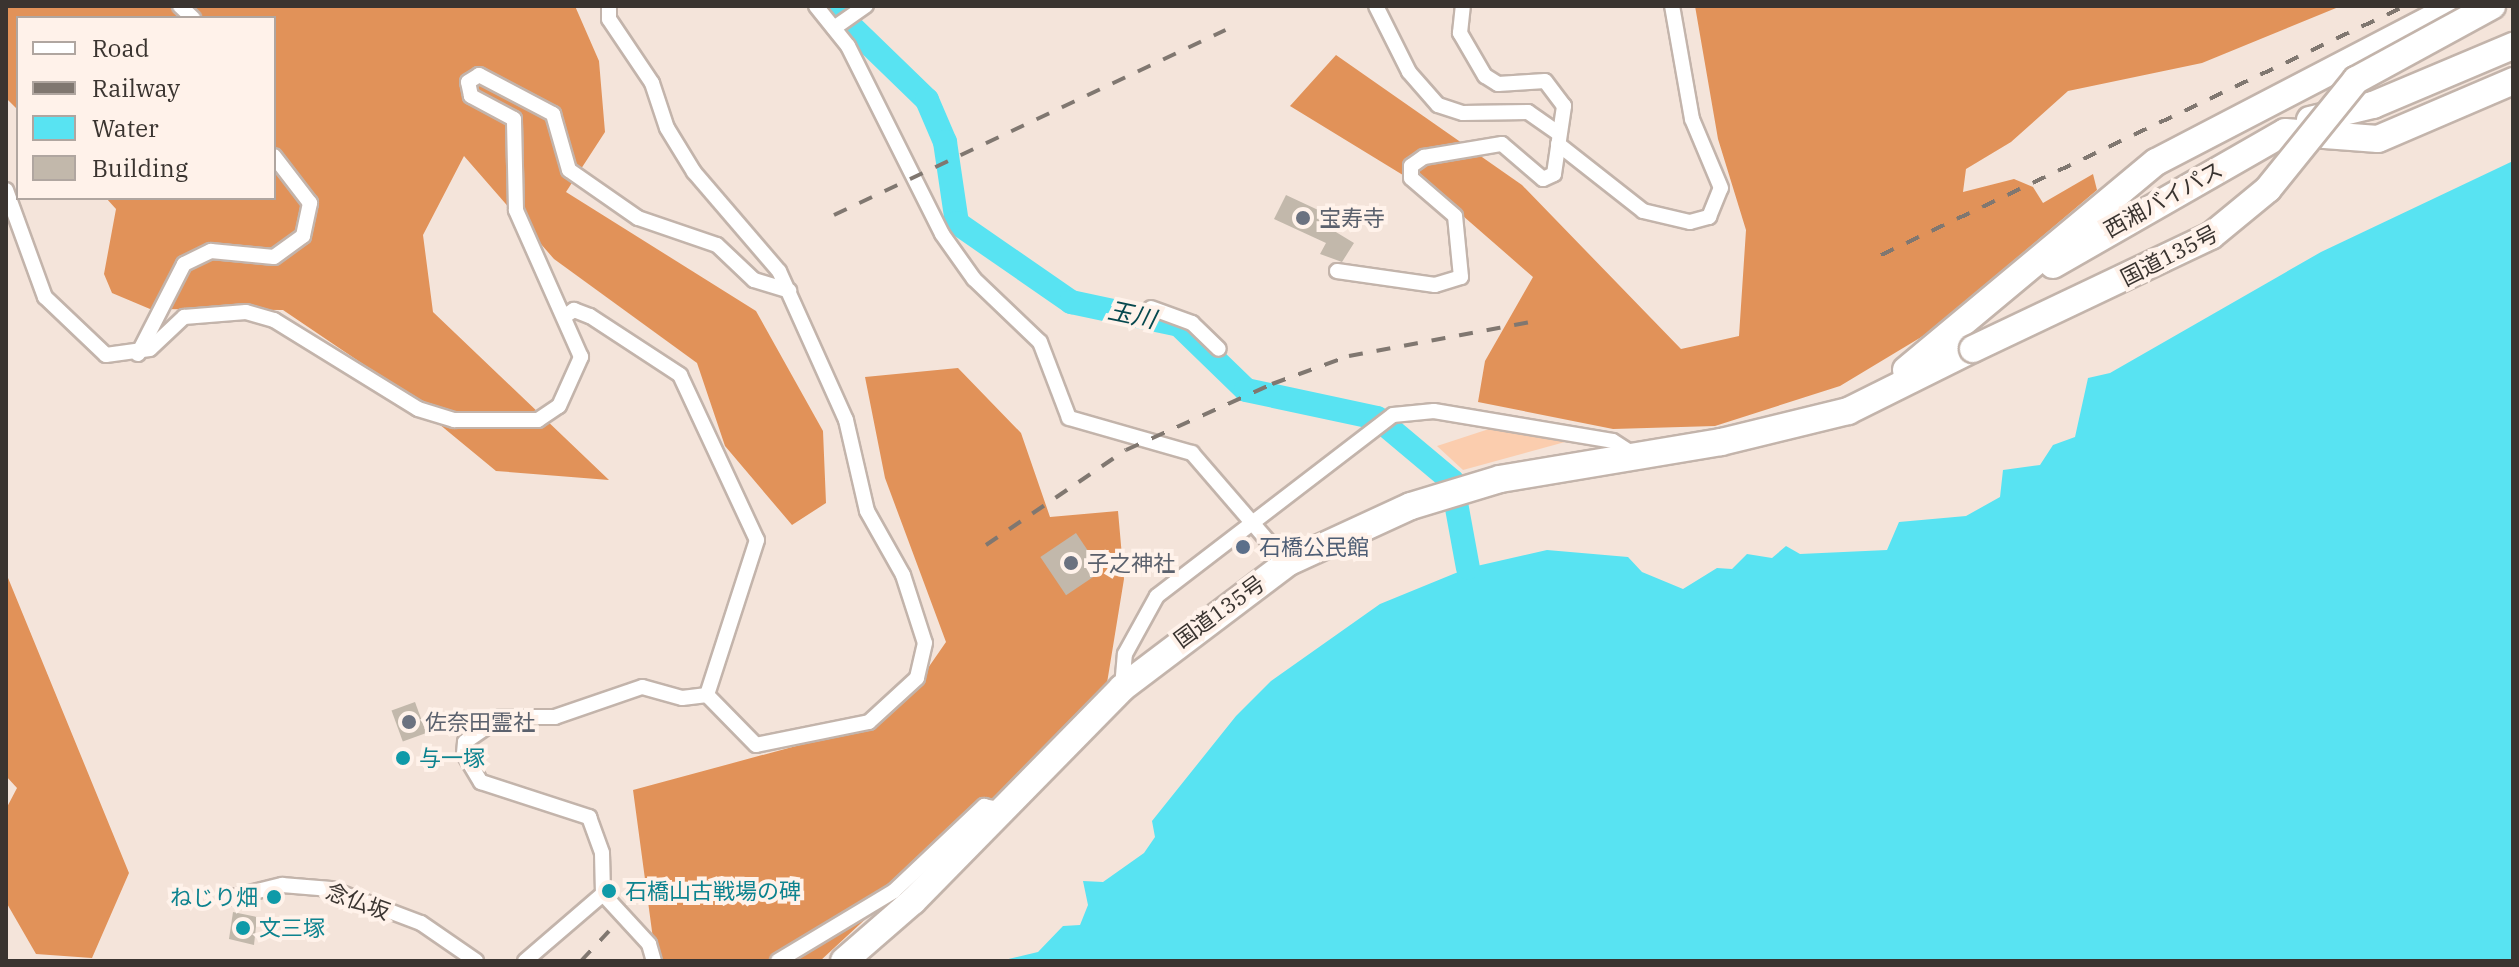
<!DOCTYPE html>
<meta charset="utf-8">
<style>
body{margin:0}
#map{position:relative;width:2519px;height:967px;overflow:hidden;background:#f4e4da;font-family:"IBM Plex Serif","Noto Sans JP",serif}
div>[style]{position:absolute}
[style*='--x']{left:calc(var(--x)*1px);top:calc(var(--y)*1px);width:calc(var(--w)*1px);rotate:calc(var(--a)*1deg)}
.green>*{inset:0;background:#fbcdae}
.forest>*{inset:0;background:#e19259}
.water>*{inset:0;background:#58e3f2}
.river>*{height:24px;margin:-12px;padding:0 12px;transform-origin:12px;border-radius:12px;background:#58e3f2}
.building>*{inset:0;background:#c2b8ab;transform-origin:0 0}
.roads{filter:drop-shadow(2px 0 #c3b4ab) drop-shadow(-2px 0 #c3b4ab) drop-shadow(0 2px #c3b4ab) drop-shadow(0 -2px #c3b4ab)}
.street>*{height:14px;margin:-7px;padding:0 7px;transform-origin:7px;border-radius:7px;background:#fff}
.highway>*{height:26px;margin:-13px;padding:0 13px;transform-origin:13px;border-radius:13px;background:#fff}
.rail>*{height:4px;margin-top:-2px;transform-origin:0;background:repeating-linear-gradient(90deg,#807770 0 14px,transparent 0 28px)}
.bridges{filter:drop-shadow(2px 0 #c3b4ab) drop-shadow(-2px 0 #c3b4ab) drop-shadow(0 2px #c3b4ab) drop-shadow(0 -2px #c3b4ab)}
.highway-bridge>*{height:26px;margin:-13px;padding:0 13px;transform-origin:13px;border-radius:13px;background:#fff}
.dots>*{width:22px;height:22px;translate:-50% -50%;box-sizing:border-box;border:4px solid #fff2ea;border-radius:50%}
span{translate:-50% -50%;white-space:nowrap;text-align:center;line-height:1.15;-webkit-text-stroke:8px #fff2ea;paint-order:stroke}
.street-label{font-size:22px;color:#3a3430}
.worship-label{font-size:22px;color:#5b616d}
.left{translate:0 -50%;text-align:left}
.service-label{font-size:22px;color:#4e5e75}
.culture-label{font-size:22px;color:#0d838f}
.right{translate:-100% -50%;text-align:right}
.water-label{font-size:24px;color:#06484e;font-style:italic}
.frame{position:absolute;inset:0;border:8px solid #3a3430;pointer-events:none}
.legend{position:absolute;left:16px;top:16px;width:260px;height:184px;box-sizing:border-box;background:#fff2ea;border:2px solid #b0a6a0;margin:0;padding:10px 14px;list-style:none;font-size:24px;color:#3a3430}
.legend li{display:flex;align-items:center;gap:16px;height:40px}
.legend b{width:40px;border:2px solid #b0a6a0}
</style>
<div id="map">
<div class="green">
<div style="clip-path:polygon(1489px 429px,1565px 442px,1463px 470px,1437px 446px)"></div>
</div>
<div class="forest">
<div style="clip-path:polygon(6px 6px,575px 6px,599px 61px,605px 132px,566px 192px,756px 311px,823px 431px,826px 503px,792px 525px,725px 446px,697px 363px,554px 259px,464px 156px,423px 235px,433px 312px,609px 480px,496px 471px,382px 377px,283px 310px,150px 309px,112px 293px,104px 274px,116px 209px,106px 198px,274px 198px,274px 18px,18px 18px,18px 110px,6px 98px)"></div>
<div style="clip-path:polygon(1695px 6px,2341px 6px,2202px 63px,2068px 91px,2011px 142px,1966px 169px,1963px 192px,2014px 179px,2033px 187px,2043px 203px,2093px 174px,2097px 190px,1928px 333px,1840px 386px,1715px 426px,1613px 429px,1478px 402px,1485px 361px,1533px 277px,1447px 202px,1290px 106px,1336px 55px,1522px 185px,1681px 349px,1739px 336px,1746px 230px,1718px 139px)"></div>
<div style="clip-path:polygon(958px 368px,1021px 433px,1050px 517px,1118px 511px,1124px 579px,1107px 683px,1086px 715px,820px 961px,656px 961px,633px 790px,844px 733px,919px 681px,946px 642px,885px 478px,865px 377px)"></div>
<div style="clip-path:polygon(6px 573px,129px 873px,92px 958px,36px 954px,6px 902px,6px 809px,17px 788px,6px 776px)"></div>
</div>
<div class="water">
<div style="clip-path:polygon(2513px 161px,2513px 961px,1000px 961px,1038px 952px,1063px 926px,1080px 925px,1088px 905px,1083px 881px,1103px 882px,1144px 853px,1155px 837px,1152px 821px,1236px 716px,1271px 681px,1380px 604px,1468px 568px,1547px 550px,1628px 557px,1642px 572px,1683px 589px,1717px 568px,1732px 569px,1747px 554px,1772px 558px,1786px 546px,1800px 554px,1887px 550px,1899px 522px,1966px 516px,2000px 497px,2003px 470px,2040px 465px,2053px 445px,2075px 437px,2088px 378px,2110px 373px,2321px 252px)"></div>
</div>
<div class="river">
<div style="--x:830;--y:6;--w:135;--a:44.1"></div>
<div style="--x:927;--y:100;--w:46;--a:66.8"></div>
<div style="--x:945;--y:142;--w:82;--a:81.6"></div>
<div style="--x:957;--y:223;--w:139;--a:34.7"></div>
<div style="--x:1071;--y:302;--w:110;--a:12"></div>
<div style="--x:1179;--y:325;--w:93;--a:44.1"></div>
<div style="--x:1246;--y:390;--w:134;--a:12.1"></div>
<div style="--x:1377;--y:418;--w:98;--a:40"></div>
<div style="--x:1452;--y:481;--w:88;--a:79.6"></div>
</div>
<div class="building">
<div style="clip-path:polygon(1286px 195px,1331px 216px,1326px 226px,1354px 243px,1342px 262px,1320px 254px,1326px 243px,1274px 219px)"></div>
<div style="left:1076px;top:533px;width:46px;height:43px;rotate:56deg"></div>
<div style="left:415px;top:702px;width:33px;height:25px;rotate:70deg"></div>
<div style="clip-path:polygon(233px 912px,257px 917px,254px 945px,229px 939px)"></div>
</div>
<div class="roads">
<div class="street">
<div style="--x:180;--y:6;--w:18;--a:43"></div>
<div style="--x:609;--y:6;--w:13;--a:90"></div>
<div style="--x:609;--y:19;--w:77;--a:56.1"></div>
<div style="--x:652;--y:83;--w:47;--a:71.6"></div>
<div style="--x:667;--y:128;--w:52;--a:58.5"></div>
<div style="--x:694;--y:172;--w:130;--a:49.4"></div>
<div style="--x:779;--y:271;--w:163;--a:65.8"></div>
<div style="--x:846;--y:420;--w:93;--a:77"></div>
<div style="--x:867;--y:511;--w:73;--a:60.6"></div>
<div style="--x:903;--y:575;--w:71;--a:72.1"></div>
<div style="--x:925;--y:643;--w:36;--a:103"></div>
<div style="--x:917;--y:678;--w:65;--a:137.5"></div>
<div style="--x:869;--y:722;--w:115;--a:168.5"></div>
<div style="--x:756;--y:745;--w:70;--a:-134.4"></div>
<div style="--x:816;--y:6;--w:51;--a:51.3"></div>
<div style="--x:848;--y:46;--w:210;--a:63.4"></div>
<div style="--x:942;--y:234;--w:55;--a:54.6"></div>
<div style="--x:974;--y:279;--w:91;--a:43.7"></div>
<div style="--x:1040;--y:342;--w:81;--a:69.1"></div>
<div style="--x:1069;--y:418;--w:128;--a:15.9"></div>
<div style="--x:1192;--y:453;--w:145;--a:49.2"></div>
<div style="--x:1376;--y:6;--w:74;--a:63.4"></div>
<div style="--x:1409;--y:72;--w:44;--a:48.7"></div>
<div style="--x:1438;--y:105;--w:26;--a:18"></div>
<div style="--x:1463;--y:113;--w:65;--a:-0.9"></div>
<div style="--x:1528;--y:112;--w:38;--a:35"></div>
<div style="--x:834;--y:28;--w:39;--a:-35"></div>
<div style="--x:1558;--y:144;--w:108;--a:38.2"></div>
<div style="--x:1643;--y:211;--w:48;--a:13.2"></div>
<div style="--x:1690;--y:222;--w:20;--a:-15"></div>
<div style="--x:1709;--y:217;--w:31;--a:-68"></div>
<div style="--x:1721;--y:188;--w:75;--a:-112.8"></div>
<div style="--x:1692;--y:119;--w:115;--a:-100"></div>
<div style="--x:6;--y:190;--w:114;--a:70"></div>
<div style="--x:45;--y:297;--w:84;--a:43.6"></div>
<div style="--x:106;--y:355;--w:44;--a:-7.8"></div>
<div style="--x:150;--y:349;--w:47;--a:-43.3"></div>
<div style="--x:184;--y:317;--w:62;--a:-4.6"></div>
<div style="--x:246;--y:312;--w:29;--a:16"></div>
<div style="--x:274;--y:320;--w:169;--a:31.7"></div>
<div style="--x:418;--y:409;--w:38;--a:17"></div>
<div style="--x:454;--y:420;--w:84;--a:0"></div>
<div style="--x:538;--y:420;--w:25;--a:-34"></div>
<div style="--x:559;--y:406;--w:54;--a:-65.8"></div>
<div style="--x:581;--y:357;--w:161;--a:-113.9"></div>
<div style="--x:516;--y:210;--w:91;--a:-91.3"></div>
<div style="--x:514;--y:119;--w:49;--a:-151.9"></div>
<div style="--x:471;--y:96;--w:14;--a:-102"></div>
<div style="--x:468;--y:82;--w:13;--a:-32"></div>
<div style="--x:479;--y:75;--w:84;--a:27.8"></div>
<div style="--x:553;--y:114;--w:58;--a:74.1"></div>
<div style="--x:569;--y:170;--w:84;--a:34.8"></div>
<div style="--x:638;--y:218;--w:83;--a:18.9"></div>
<div style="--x:717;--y:245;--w:51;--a:43.4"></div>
<div style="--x:754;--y:280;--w:37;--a:17"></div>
<div style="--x:1337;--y:271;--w:99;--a:8.1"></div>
<div style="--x:1435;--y:285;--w:27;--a:-17"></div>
<div style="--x:1461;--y:277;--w:61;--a:-95.6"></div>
<div style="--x:1455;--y:216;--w:58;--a:-139.2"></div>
<div style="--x:1411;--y:178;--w:12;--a:-90"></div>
<div style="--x:1411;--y:166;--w:16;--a:-35"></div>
<div style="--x:1424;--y:157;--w:79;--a:-9.5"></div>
<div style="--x:1502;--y:144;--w:54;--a:40.5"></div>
<div style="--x:1543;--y:179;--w:12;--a:-24"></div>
<div style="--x:1554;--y:174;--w:69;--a:-81.6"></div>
<div style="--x:1564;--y:106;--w:31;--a:-127"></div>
<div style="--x:1545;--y:81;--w:47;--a:176.3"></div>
<div style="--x:1498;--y:84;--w:15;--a:-148"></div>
<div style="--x:1485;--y:76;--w:50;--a:-120.2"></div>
<div style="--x:1460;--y:33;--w:27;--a:-84"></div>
<div style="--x:1151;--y:308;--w:44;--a:20.1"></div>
<div style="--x:1192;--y:323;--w:37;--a:44"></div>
<div style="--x:565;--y:316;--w:11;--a:-34"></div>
<div style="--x:574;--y:310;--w:17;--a:21"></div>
<div style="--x:590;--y:316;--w:108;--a:33.2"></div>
<div style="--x:680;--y:375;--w:182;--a:65"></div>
<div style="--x:757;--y:540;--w:163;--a:107.9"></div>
<div style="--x:707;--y:695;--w:25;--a:173"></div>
<div style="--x:682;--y:698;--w:41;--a:-164.6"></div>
<div style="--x:642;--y:687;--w:92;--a:161"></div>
<div style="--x:555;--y:717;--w:54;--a:180"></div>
<div style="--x:501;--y:717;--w:44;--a:145.2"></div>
<div style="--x:465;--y:742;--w:12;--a:95"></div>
<div style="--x:464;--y:754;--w:33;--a:59"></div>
<div style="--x:481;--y:782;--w:114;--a:18"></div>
<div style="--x:589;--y:817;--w:38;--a:70"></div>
<div style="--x:602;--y:853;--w:41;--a:88.6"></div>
<div style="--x:138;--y:354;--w:101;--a:-62.9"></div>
<div style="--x:184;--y:264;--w:30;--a:-26"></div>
<div style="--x:211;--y:251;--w:63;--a:5.4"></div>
<div style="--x:274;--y:257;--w:36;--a:-36"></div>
<div style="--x:303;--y:236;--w:34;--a:-78"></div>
<div style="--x:310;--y:203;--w:59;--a:-127.5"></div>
<div style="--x:1122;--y:687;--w:33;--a:-85"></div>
<div style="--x:1125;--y:654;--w:66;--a:-61.1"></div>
<div style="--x:1157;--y:596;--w:297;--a:-37.5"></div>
<div style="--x:1393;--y:415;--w:41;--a:-5.6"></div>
<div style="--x:1434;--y:411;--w:181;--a:9.5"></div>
<div style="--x:1613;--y:441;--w:24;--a:33"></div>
<div style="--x:603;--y:894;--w:68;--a:47.4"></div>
<div style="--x:649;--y:944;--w:18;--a:74"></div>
<div style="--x:229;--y:898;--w:55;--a:-13.8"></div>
<div style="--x:282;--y:885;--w:49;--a:4.7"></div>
<div style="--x:331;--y:889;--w:96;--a:20.7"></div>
<div style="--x:421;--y:923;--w:67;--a:34.6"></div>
<div style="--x:525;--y:961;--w:103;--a:-40.7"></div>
<div style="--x:778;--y:961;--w:135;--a:-31.1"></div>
<div style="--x:894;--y:891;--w:124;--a:-43.4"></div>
<div style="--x:984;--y:806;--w:14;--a:12"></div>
</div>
<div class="highway">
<div style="--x:2310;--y:120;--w:65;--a:-13.4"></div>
<div style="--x:2373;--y:105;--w:152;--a:-22.9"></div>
<div style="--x:2053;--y:265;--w:267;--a:-29.8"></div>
<div style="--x:2285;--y:132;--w:93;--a:4.3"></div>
<div style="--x:2378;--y:139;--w:147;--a:-23.2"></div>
<div style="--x:1906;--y:370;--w:325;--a:-39.8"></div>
<div style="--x:2156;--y:162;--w:338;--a:-27.5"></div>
<div style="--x:844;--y:961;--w:91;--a:-41"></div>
<div style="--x:913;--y:901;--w:298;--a:-45.5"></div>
<div style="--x:1122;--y:688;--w:207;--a:-37.1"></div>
<div style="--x:1287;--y:563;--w:136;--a:-24.7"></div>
<div style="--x:1411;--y:506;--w:93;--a:-16.9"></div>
<div style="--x:1500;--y:479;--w:224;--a:-9.5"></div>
<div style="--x:1721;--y:442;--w:131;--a:-13.7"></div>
<div style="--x:1848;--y:411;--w:140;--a:-26.4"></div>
</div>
</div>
<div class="rail">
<div style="--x:834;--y:215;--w:433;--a:-25.3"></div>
<div style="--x:1881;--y:255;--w:580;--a:-25.42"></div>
<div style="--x:986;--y:545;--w:169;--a:-34.2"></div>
<div style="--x:1126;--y:450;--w:160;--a:-24.3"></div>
<div style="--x:1272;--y:384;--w:82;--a:-20"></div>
<div style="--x:1349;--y:356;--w:190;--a:-10.6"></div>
<div style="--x:581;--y:961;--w:41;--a:-47"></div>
</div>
<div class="bridges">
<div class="highway-bridge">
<div style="--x:1973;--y:349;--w:263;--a:-25.4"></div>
<div style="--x:2211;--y:236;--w:74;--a:-39.5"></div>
<div style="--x:2268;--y:189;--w:140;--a:-51.1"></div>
<div style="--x:2356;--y:80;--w:155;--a:-28.6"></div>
</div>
</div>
<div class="dots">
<div style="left:1303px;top:218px;background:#6b7280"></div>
<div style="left:1243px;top:547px;background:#5c6f8a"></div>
<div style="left:1071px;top:563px;background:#6b7280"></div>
<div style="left:409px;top:722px;background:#6b7280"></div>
<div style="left:403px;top:758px;background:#0f9aa8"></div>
<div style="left:609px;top:891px;background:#0f9aa8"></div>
<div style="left:274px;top:897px;background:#0f9aa8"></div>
<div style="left:243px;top:928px;background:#0f9aa8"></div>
</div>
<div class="street-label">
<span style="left:2163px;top:199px;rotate:-29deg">西湘バイパス</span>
<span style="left:2169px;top:255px;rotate:-27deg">国道135号</span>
<span style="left:1219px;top:611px;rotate:-36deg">国道135号</span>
<span style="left:358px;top:901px;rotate:20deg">念仏坂</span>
</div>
<div class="worship-label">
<span class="left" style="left:1319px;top:218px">宝寿寺</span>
<span class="left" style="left:1087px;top:563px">子之神社</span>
<span class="left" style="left:425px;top:722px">佐奈田霊社</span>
</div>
<div class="service-label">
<span class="left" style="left:1259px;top:547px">石橋公民館</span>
</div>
<div class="culture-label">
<span class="left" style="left:419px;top:758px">与一塚</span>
<span class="left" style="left:625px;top:891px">石橋山古戦場の碑</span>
<span class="right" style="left:258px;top:897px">ねじり畑</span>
<span class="left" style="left:259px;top:928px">文三塚</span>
</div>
<div class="water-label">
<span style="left:1132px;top:315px;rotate:12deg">玉川</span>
</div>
<div class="frame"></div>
<ul class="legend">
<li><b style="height:10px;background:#fff"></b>Road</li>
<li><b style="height:10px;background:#807770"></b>Railway</li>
<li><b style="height:22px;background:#58e3f2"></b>Water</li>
<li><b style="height:22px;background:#c2b8ab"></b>Building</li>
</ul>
</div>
